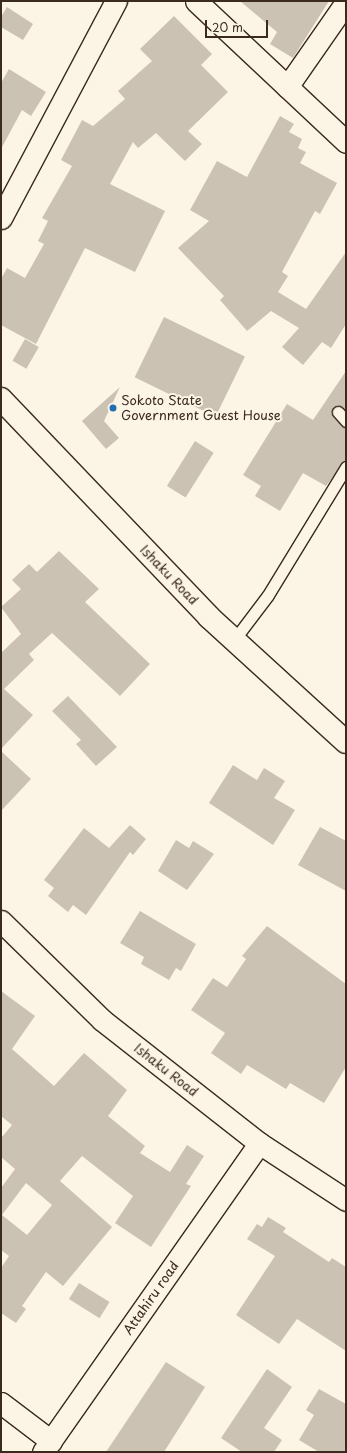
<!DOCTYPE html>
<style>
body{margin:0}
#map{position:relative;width:347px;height:1453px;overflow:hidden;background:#fcf5e5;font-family:"Playpen Sans",sans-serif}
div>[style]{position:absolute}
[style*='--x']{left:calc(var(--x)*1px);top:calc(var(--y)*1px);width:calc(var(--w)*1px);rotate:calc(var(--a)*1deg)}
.building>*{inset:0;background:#ccc2b3;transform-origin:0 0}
.roads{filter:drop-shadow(1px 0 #3b2a1e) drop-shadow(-1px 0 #3b2a1e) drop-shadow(0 1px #3b2a1e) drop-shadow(0 -1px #3b2a1e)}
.lane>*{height:11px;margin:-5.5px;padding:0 5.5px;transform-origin:5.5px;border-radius:5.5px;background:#fcf5e5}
.street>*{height:21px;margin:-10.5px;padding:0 10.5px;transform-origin:10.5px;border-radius:10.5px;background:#fcf5e5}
.secondary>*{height:22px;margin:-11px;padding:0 11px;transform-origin:11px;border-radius:11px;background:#fcf5e5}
.dots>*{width:11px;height:11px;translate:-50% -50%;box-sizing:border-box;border:2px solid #fcf5e5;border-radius:50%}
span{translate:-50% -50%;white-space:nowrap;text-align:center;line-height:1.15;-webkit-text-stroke:4px #fcf5e5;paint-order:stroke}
.poi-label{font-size:13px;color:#3b2a1e}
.left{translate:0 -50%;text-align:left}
.street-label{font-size:13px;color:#3b2a1e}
.frame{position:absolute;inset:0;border:2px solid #3b2a1e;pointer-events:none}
.scale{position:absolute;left:205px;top:20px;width:63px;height:18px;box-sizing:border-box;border:2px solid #3b2a1e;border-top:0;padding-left:5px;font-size:12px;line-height:14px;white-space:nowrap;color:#3b2a1e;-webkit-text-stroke:3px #fcf5e5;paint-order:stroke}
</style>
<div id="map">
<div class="building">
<div style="clip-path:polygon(240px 1px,329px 1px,293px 58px,270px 44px,277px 32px)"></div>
<div style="clip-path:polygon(7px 7px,33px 24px,23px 40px,1px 27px,1px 17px)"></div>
<div style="clip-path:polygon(174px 16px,212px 54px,201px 65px,228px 92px,188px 131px,202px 144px,185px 161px,156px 133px,138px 148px,133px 142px,110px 184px,165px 211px,135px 272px,85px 248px,36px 344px,1px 325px,1px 279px,7px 268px,25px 278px,44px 244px,38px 241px,48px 221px,42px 218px,72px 166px,61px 160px,82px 120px,93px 126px,125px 99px,118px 91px,152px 61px,140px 49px)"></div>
<div style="clip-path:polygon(9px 69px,46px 92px,31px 116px,22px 110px,1px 149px,1px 83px)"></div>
<div style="clip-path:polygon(280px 116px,294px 124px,289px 132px,302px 139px,298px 148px,306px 152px,300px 163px,337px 183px,320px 214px,315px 211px,282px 272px,288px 276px,278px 292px,306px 309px,346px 252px,346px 324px,331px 348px,322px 342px,303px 365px,282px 347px,299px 328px,271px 311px,247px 331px,220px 300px,224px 296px,178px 248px,209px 221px,190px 210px,217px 161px,247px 177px)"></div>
<div style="left:164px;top:317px;width:90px;height:67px;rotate:26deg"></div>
<div style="left:25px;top:339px;width:16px;height:25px;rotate:30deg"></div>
<div style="clip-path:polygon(346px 371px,346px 410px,337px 405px,331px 413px,346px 428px,346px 460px,326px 486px,303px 473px,280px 511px,255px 496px,261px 486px,243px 475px,287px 404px,313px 420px)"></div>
<div style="clip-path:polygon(120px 387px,104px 421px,119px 438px,106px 449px,82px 421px)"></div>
<div style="left:195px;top:441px;width:22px;height:53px;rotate:32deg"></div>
<div style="clip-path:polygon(59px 551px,99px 589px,85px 602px,150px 664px,120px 696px,52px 633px,29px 654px,34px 660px,4px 689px,33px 715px,1px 749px,1px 653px,21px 634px,1px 607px,21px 589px,12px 580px,29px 564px,37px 572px)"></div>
<div style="clip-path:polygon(68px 696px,117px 747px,96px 766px,76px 744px,81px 740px,52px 711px)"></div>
<div style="clip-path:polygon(1px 751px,31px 779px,1px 811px)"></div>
<div style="clip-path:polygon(233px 765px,257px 780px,264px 768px,285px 781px,274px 798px,295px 810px,273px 845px,209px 803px)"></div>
<div style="clip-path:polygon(130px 825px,146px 839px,133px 855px,130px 852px,86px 915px,73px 905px,68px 912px,48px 896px,54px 888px,44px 880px,84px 828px,109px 848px)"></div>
<div style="clip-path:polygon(320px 827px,346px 841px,346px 891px,298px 865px)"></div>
<div style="clip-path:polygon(176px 840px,189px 848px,193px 841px,214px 854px,187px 890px,158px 871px)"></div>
<div style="clip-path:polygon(140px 911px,196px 944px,181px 971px,176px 968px,169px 980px,141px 964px,144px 957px,120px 943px)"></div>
<div style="clip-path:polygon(267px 926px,346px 984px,346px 1067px,324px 1103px,290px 1083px,286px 1089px,247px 1065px,241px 1074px,211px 1053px,225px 1033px,191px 1010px,213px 978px,227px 987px,246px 959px,242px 956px)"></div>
<div style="clip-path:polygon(evenodd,1px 991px,35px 1016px,12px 1049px,54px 1086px,84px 1053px,127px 1090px,108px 1116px,145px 1146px,140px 1153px,170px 1172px,187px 1145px,204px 1156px,186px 1184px,191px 1186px,151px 1247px,115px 1223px,133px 1196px,82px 1156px,60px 1181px,112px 1227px,63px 1286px,46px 1272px,22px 1306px,26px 1309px,16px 1323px,1px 1313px,1px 1268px,9px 1256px,1px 1250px,1px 1188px,15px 1169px,1px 1157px,1px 1138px,12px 1125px,1px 1116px,1px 991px,26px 1183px,52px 1205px,27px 1235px,2px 1215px,26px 1183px)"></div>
<div style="clip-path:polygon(268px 1217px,286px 1228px,283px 1232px,329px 1262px,332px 1258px,346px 1267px,346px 1351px,297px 1319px,279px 1344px,236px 1315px,275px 1256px,247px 1239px,257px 1224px,262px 1227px)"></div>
<div style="left:79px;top:1283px;width:36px;height:19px;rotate:32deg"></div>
<div style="clip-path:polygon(166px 1362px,205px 1387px,164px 1452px,106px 1452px)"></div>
<div style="clip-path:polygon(267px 1369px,292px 1387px,264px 1428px,282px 1440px,274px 1452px,242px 1452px,221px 1438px)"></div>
<div style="clip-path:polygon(319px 1389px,346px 1404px,346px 1452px,319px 1452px,299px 1440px,314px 1415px,306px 1410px)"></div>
</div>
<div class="roads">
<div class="lane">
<div style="--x:338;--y:412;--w:12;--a:48"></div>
<div style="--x:234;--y:640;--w:56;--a:-52.9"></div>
<div style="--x:268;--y:595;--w:150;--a:-58.6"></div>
</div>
<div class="street">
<div style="--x:196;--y:1;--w:206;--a:43.2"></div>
<div style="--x:287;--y:87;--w:103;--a:-55.2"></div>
<div style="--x:1;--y:218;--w:246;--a:-62.1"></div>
<div style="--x:1;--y:921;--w:141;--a:44.4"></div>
<div style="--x:102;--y:1020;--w:199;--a:38.1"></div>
<div style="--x:259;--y:1143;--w:104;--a:33.2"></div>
<div style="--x:1;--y:1403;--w:63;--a:37.2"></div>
<div style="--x:43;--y:1452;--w:377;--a:-55"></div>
</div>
<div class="secondary">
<div style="--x:1;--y:399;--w:301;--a:46.3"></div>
<div style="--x:209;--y:617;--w:185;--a:42.4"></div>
</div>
</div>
<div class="dots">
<div style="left:113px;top:408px;background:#1f6fb2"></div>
</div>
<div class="poi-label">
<span class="left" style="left:121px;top:408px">Sokoto State<br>Government Guest House</span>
</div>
<div class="street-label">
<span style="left:169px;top:575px;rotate:46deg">Ishaku Road</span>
<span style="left:166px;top:1070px;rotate:38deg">Ishaku Road</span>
<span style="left:151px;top:1298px;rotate:-55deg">Attahiru road</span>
</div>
<div class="frame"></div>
<div class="scale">20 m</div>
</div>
